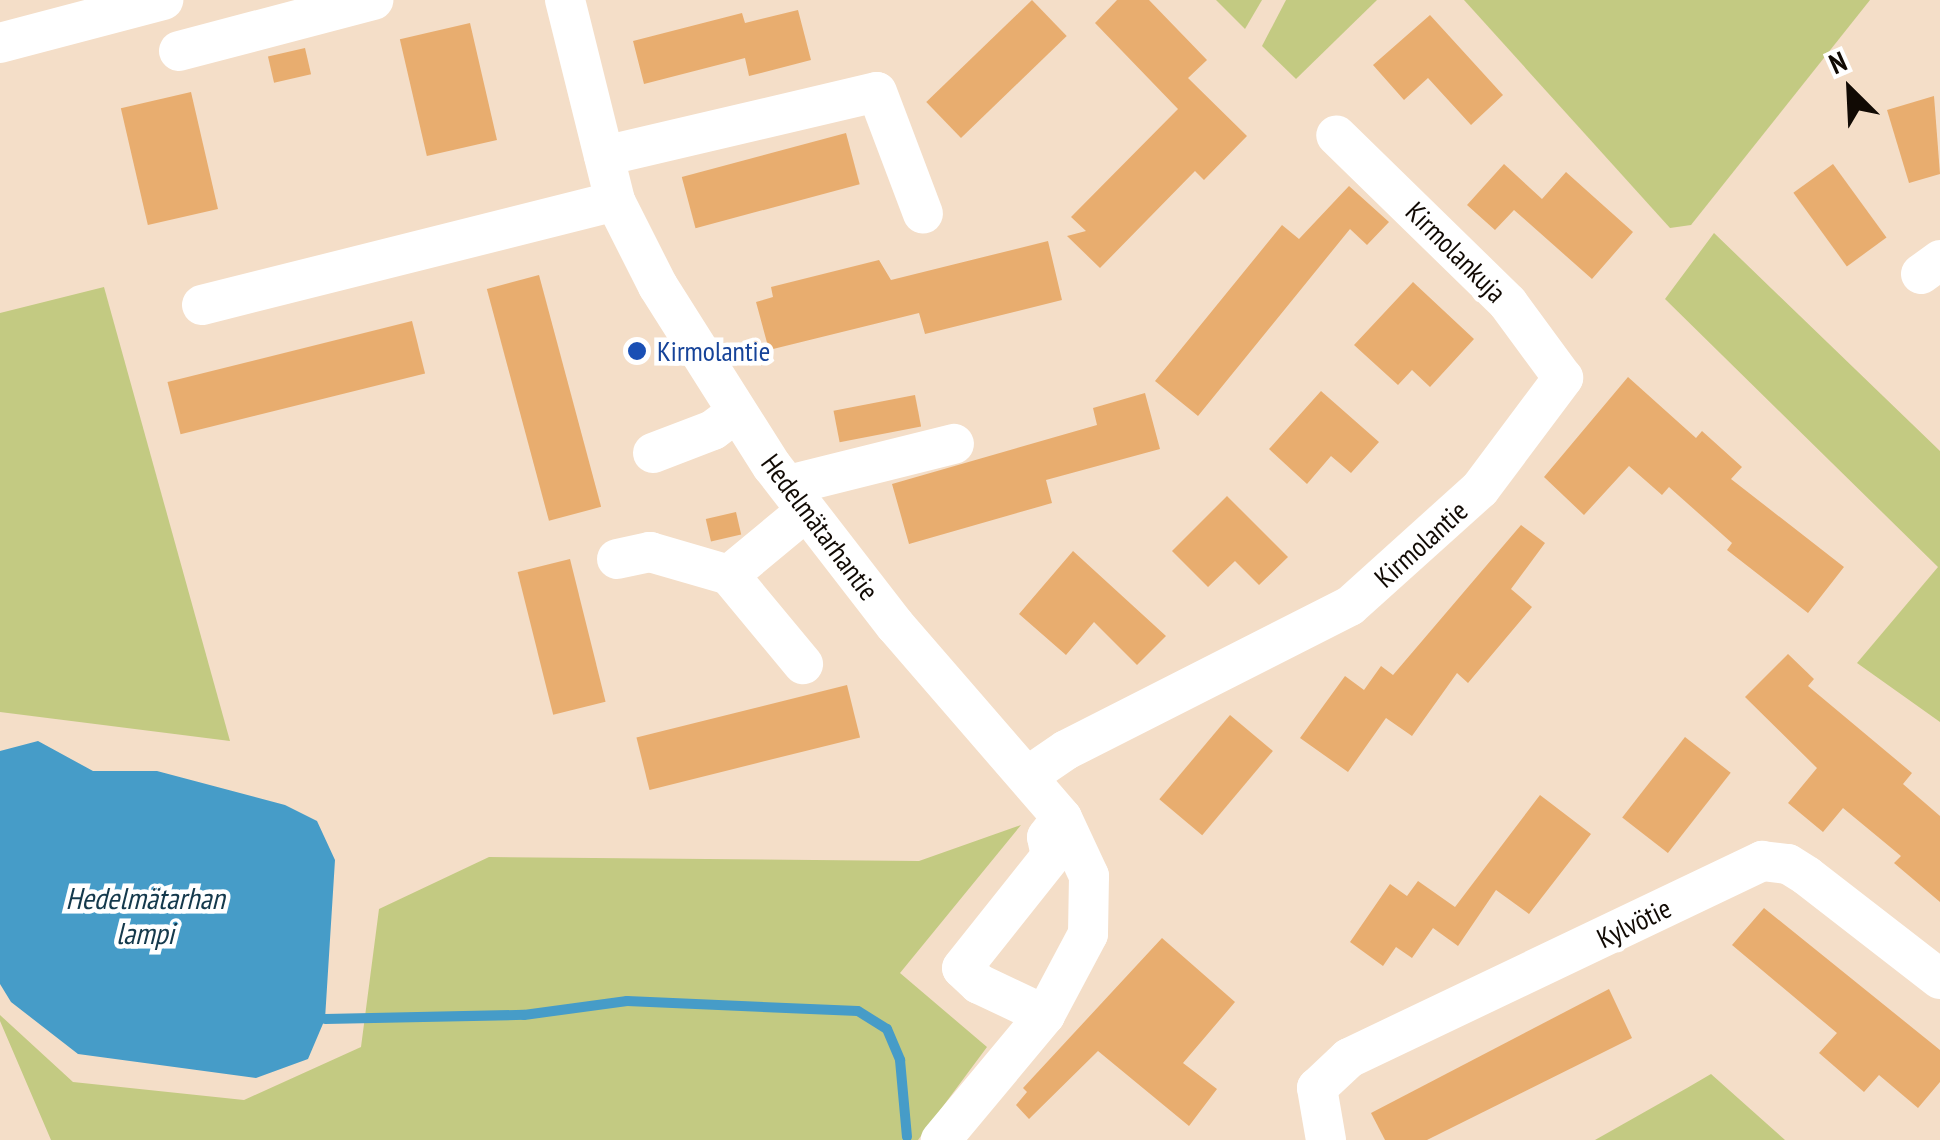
<!DOCTYPE html>
<meta charset="utf-8">
<style>
body{margin:0}
#map{position:relative;width:1940px;height:1140px;overflow:hidden;background:#f4dec8;font-family:"PT Sans Narrow",sans-serif}
div>[style]{position:absolute}
[style*='--x']{left:calc(var(--x)*1px);top:calc(var(--y)*1px);width:calc(var(--w)*1px);rotate:calc(var(--a)*1deg)}
.green>*{inset:0;background:#c3ca82}
.water>*{inset:0;background:#469cc8}
.stream>*{height:10px;margin:-5px;padding:0 5px;transform-origin:5px;border-radius:5px;background:#469cc8}
.building>*{inset:0;background:#e8ad6f;transform-origin:0 0}
.minor>*{height:40px;margin:-20px;padding:0 20px;transform-origin:20px;border-radius:20px;background:#fff}
.dots>*{width:28px;height:28px;translate:-50% -50%;box-sizing:border-box;border:5px solid #fff;border-radius:50%}
span{translate:-50% -50%;white-space:nowrap;text-align:center;line-height:1.15;-webkit-text-stroke:9px #fff;paint-order:stroke}
.street-label{font-size:28px;color:#110a04}
.transit-label{font-size:28px;color:#164399}
.left{translate:0 -50%;text-align:left}
.water-label{font-size:30px;color:#14394c;font-style:italic}
.north{position:absolute;left:1800px;top:40px;width:100px;height:100px;-webkit-text-stroke:8px #fff;paint-order:stroke;rotate:336deg;font-size:28px;font-weight:700;line-height:40px;text-align:center;color:#110a04}
.north::after{content:'';display:block;margin:auto;width:35px;height:45px;background:#110a04;clip-path:polygon(50% 0,100% 100%,50% 72%,0 100%)}
</style>
<div id="map">
<div class="green">
<div style="clip-path:polygon(1216px 0,1262px 0,1245px 29px)"></div>
<div style="clip-path:polygon(1286px 0,1377px 0,1296px 79px,1262px 46px)"></div>
<div style="clip-path:polygon(1464px 0,1870px 0,1691px 225px,1670px 228px)"></div>
<div style="clip-path:polygon(1714px 233px,1940px 451px,1940px 722px,1857px 663px,1938px 567px,1665px 299px)"></div>
<div style="clip-path:polygon(104px 287px,230px 741px,0 712px,0 313px)"></div>
<div style="clip-path:polygon(1021px 825px,900px 973px,987px 1047px,918px 1140px,51px 1140px,0 1021px,0 1015px,73px 1082px,244px 1100px,361px 1047px,379px 909px,489px 857px,919px 861px)"></div>
<div style="clip-path:polygon(1711px 1074px,1785px 1140px,1595px 1140px,1687px 1088px)"></div>
</div>
<div class="water">
<div style="clip-path:polygon(38px 741px,93px 771px,157px 771px,285px 805px,317px 821px,335px 860px,325px 1019px,308px 1059px,256px 1078px,78px 1054px,11px 1002px,0 984px,0 751px)"></div>
</div>
<div class="stream">
<div style="--x:325;--y:1019;--w:199;--a:-1.2"></div>
<div style="--x:524;--y:1015;--w:104;--a:-7.7"></div>
<div style="--x:627;--y:1001;--w:231;--a:2.5"></div>
<div style="--x:858;--y:1011;--w:34;--a:32"></div>
<div style="--x:887;--y:1029;--w:34;--a:67"></div>
<div style="--x:900;--y:1060;--w:77;--a:84.8"></div>
</div>
<div class="building">
<div style="left:1032px;top:0;width:50px;height:147px;rotate:46deg"></div>
<div style="clip-path:polygon(1117px 0,1149px 0,1207px 60px,1188px 78px,1247px 136px,1204px 180px,1195px 171px,1100px 268px,1067px 236px,1086px 231px,1071px 217px,1178px 109px,1095px 23px)"></div>
<div style="clip-path:polygon(798px 10px,811px 60px,749px 76px,745px 58px,644px 84px,633px 41px,742px 13px,745px 23px)"></div>
<div style="clip-path:polygon(1430px 15px,1503px 95px,1471px 125px,1428px 78px,1404px 100px,1373px 65px)"></div>
<div style="left:470px;top:23px;width:120px;height:72px;rotate:77deg"></div>
<div style="left:305px;top:48px;width:27px;height:38px;rotate:77deg"></div>
<div style="left:191px;top:92px;width:120px;height:72px;rotate:77deg"></div>
<div style="clip-path:polygon(1934px 96px,1940px 174px,1909px 183px,1887px 110px)"></div>
<div style="left:846px;top:133px;width:53px;height:170px;rotate:75deg"></div>
<div style="clip-path:polygon(1504px 164px,1542px 199px,1566px 172px,1633px 232px,1592px 279px,1514px 210px,1495px 230px,1467px 205px)"></div>
<div style="left:1833px;top:164px;width:91px;height:49px;rotate:54deg"></div>
<div style="clip-path:polygon(1349px 186px,1389px 222px,1367px 245px,1350px 229px,1198px 416px,1155px 381px,1282px 225px,1299px 239px)"></div>
<div style="clip-path:polygon(1048px 241px,1062px 300px,925px 334px,919px 313px,769px 350px,756px 302px,773px 297px,771px 287px,879px 260px,891px 280px)"></div>
<div style="left:539px;top:275px;width:240px;height:54px;rotate:75deg"></div>
<div style="clip-path:polygon(1413px 282px,1474px 339px,1430px 387px,1412px 370px,1398px 385px,1354px 345px)"></div>
<div style="left:412px;top:321px;width:54px;height:252px;rotate:76deg"></div>
<div style="clip-path:polygon(1628px 377px,1696px 438px,1702px 431px,1742px 467px,1731px 479px,1844px 567px,1808px 613px,1727px 550px,1732px 543px,1669px 487px,1662px 495px,1629px 466px,1584px 515px,1544px 477px)"></div>
<div style="clip-path:polygon(1321px 391px,1379px 442px,1351px 473px,1331px 456px,1307px 484px,1269px 449px)"></div>
<div style="clip-path:polygon(1145px 393px,1160px 449px,1046px 480px,1052px 503px,909px 544px,892px 484px,1097px 425px,1093px 408px)"></div>
<div style="left:915px;top:395px;width:32px;height:83px;rotate:79deg"></div>
<div style="clip-path:polygon(1227px 496px,1288px 557px,1259px 585px,1235px 561px,1208px 587px,1172px 551px)"></div>
<div style="left:736px;top:512px;width:23px;height:31px;rotate:77deg"></div>
<div style="clip-path:polygon(1521px 525px,1545px 543px,1511px 589px,1532px 607px,1468px 683px,1457px 673px,1412px 736px,1386px 718px,1348px 772px,1300px 738px,1345px 676px,1364px 690px,1381px 666px,1393px 675px)"></div>
<div style="clip-path:polygon(1073px 551px,1166px 636px,1137px 665px,1094px 622px,1066px 655px,1019px 614px)"></div>
<div style="left:570px;top:559px;width:147px;height:54px;rotate:76deg"></div>
<div style="clip-path:polygon(1788px 654px,1814px 679px,1808px 686px,1912px 773px,1903px 784px,1940px 816px,1940px 902px,1894px 863px,1901px 856px,1843px 808px,1823px 832px,1788px 803px,1817px 768px,1745px 697px)"></div>
<div style="left:847px;top:685px;width:54px;height:217px;rotate:76deg"></div>
<div style="left:1230px;top:715px;width:56px;height:110px;rotate:40deg"></div>
<div style="left:1685px;top:737px;width:58px;height:102px;rotate:38deg"></div>
<div style="clip-path:polygon(1540px 795px,1591px 834px,1529px 914px,1496px 890px,1458px 946px,1433px 928px,1412px 958px,1396px 947px,1383px 966px,1350px 942px,1390px 884px,1407px 896px,1418px 881px,1455px 907px)"></div>
<div style="clip-path:polygon(1764px 908px,1940px 1050px,1940px 1082px,1918px 1108px,1879px 1075px,1864px 1092px,1819px 1053px,1837px 1033px,1732px 945px)"></div>
<div style="clip-path:polygon(1162px 938px,1235px 1002px,1183px 1063px,1217px 1089px,1189px 1126px,1098px 1051px,1029px 1119px,1016px 1105px,1027px 1092px,1023px 1088px)"></div>
<div style="clip-path:polygon(1609px 989px,1632px 1038px,1427px 1140px,1385px 1140px,1371px 1113px)"></div>
</div>
<div class="minor">
<div style="--x:565;--y:0;--w:207;--a:76"></div>
<div style="--x:615;--y:201;--w:95;--a:63.2"></div>
<div style="--x:658;--y:286;--w:213;--a:57.7"></div>
<div style="--x:772;--y:466;--w:201;--a:52.3"></div>
<div style="--x:895;--y:625;--w:255;--a:49.1"></div>
<div style="--x:1062;--y:818;--w:64;--a:65"></div>
<div style="--x:1089;--y:876;--w:58;--a:91"></div>
<div style="--x:1088;--y:934;--w:92;--a:118"></div>
<div style="--x:1045;--y:1015;--w:163;--a:129.8"></div>
<div style="--x:0;--y:43;--w:169;--a:-14.8"></div>
<div style="--x:179;--y:51;--w:201;--a:-14.7"></div>
<div style="--x:604;--y:156;--w:280;--a:-13.2"></div>
<div style="--x:877;--y:92;--w:130;--a:69.3"></div>
<div style="--x:1921;--y:274;--w:24;--a:-36"></div>
<div style="--x:202;--y:305;--w:426;--a:-14.1"></div>
<div style="--x:653;--y:453;--w:64;--a:-21"></div>
<div style="--x:713;--y:430;--w:30;--a:-37"></div>
<div style="--x:789;--y:485;--w:170;--a:-14"></div>
<div style="--x:617;--y:559;--w:34;--a:-12"></div>
<div style="--x:650;--y:552;--w:82;--a:16.2"></div>
<div style="--x:729;--y:575;--w:116;--a:50.3"></div>
<div style="--x:729;--y:575;--w:100;--a:-39.7"></div>
<div style="--x:1028;--y:776;--w:46;--a:-34.4"></div>
<div style="--x:1066;--y:750;--w:318;--a:-26.9"></div>
<div style="--x:1350;--y:606;--w:175;--a:-42"></div>
<div style="--x:1480;--y:489;--w:139;--a:-53.2"></div>
<div style="--x:1563;--y:378;--w:93;--a:-126.3"></div>
<div style="--x:1508;--y:303;--w:240;--a:-135.7"></div>
<div style="--x:1045;--y:1015;--w:73;--a:-154.8"></div>
<div style="--x:979;--y:984;--w:23;--a:-137"></div>
<div style="--x:962;--y:968;--w:143;--a:-51.5"></div>
<div style="--x:1051;--y:856;--w:19;--a:-102"></div>
<div style="--x:1047;--y:837;--w:24;--a:-52"></div>
<div style="--x:1326;--y:1140;--w:53;--a:-99.8"></div>
<div style="--x:1317;--y:1088;--w:44;--a:-43.2"></div>
<div style="--x:1349;--y:1058;--w:458;--a:-25.5"></div>
<div style="--x:1762;--y:861;--w:26;--a:7"></div>
<div style="--x:1788;--y:864;--w:22;--a:32"></div>
<div style="--x:1807;--y:876;--w:168;--a:37.8"></div>
</div>
<div class="dots">
<div style="left:637px;top:351px;background:#1a4fb4"></div>
</div>
<div class="street-label">
<span style="left:1456px;top:252px;rotate:45deg">Kirmolankuja</span>
<span style="left:820px;top:527px;rotate:53deg">Hedelmätarhantie</span>
<span style="left:1421px;top:544px;rotate:-42deg">Kirmolantie</span>
<span style="left:1634px;top:923px;rotate:-26deg">Kylvötie</span>
</div>
<div class="transit-label">
<span class="left" style="left:657px;top:351px">Kirmolantie</span>
</div>
<div class="water-label">
<span style="left:145px;top:915px">Hedelmätarhan<br>lampi</span>
</div>
<div class="north">N</div>
</div>
